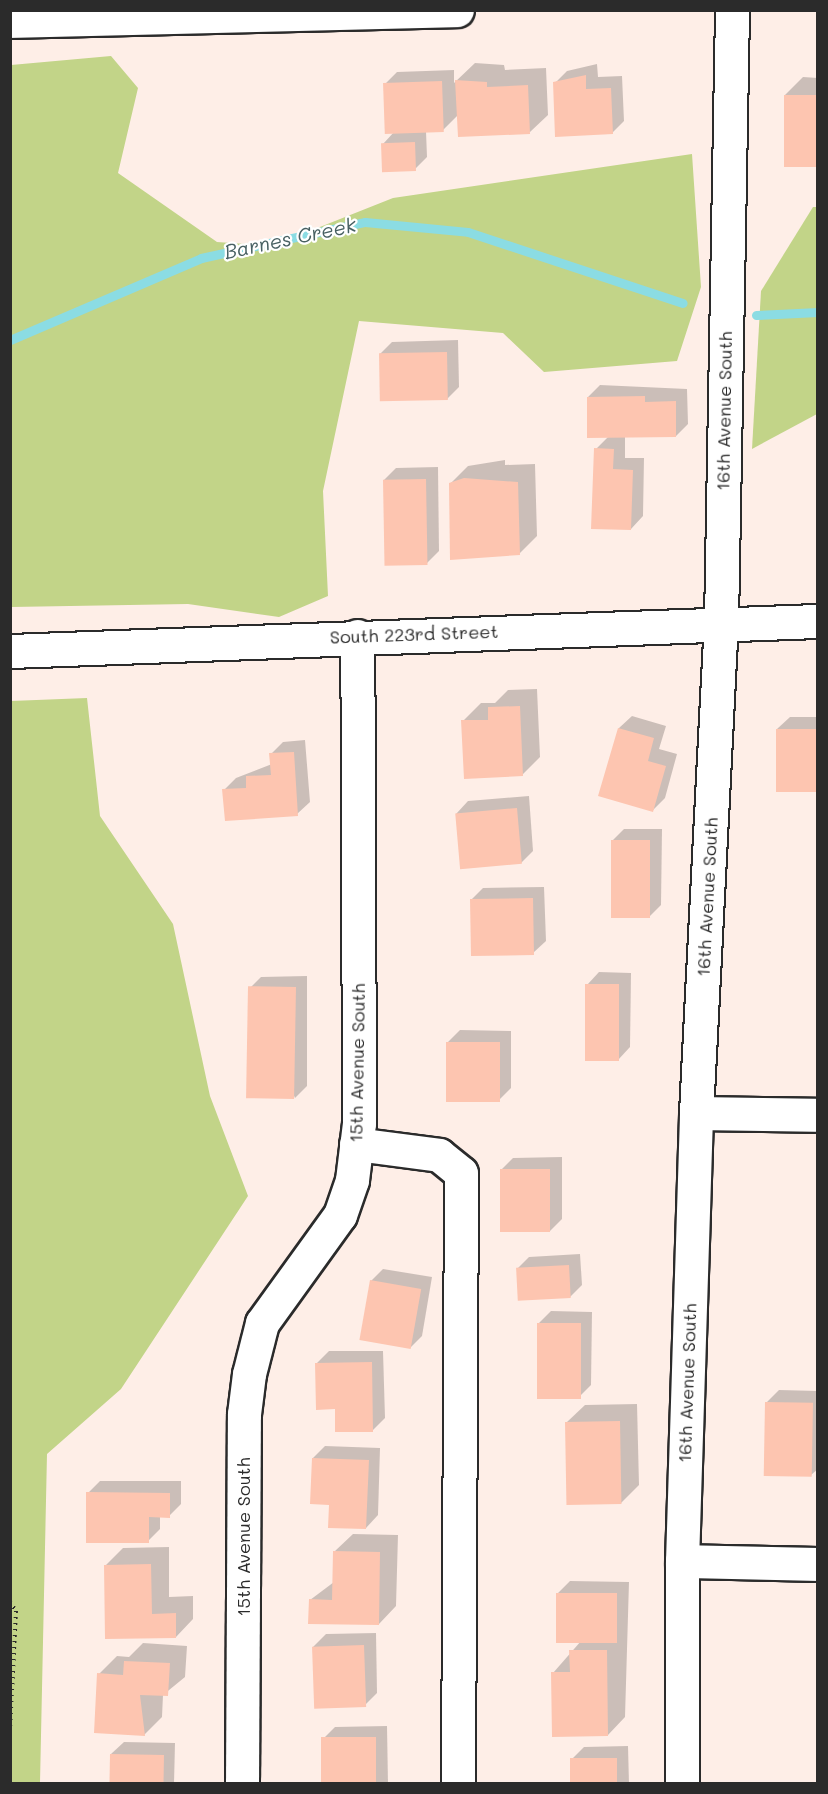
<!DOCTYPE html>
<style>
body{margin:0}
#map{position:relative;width:828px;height:1794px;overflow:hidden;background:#feeee7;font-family:Mali,sans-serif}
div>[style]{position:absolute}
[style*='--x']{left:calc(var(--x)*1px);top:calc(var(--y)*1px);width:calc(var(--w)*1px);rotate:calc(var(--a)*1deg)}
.green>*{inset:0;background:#c2d488}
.shadow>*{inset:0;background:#0003}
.stream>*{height:9px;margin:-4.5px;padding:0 4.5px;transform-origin:4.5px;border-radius:4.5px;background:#8bdce3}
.building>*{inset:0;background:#fdc5b0;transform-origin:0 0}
.path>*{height:4px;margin-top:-2px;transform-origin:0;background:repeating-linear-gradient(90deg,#2b2b2b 0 1.5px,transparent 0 6px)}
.roads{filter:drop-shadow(2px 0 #2b2b2b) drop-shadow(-2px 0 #2b2b2b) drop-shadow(0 2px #2b2b2b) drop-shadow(0 -2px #2b2b2b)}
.minor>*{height:33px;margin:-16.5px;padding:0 16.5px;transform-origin:16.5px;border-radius:16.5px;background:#fff}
span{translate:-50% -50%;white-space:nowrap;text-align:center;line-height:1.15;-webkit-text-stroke:4.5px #fff;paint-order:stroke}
.street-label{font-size:18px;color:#2b2b2b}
.water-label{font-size:20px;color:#486062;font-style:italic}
.frame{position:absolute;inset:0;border:12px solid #2b2b2b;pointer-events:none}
</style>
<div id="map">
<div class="green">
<div style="clip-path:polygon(111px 56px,138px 88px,118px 173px,217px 242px,272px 246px,393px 198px,692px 154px,701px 287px,677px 361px,544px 372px,503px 333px,359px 321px,323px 491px,328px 596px,279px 617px,188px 604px,11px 607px,11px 65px)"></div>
<div style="clip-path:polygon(813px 207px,818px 207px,817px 414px,752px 449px,761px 291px)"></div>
<div style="clip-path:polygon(87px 698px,100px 816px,173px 924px,210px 1096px,248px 1196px,121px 1389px,47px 1454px,40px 1783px,11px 1783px,11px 701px)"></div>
</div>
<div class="shadow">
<div style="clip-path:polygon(475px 63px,504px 65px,505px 70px,546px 68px,548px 115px,530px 132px,458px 115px,443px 130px,426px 131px,427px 157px,415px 169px,383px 144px,394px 132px,385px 84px,397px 72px,454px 70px,454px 83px)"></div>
<div style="clip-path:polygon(597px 64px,598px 77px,622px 76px,624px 121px,612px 133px,555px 83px,567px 71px)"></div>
<div style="clip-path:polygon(803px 77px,818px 78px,818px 166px,785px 95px)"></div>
<div style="clip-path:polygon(458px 340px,459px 387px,447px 399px,380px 354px,392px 342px)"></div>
<div style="clip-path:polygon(600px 385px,687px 389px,688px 424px,676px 436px,625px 436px,625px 458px,644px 458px,643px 516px,631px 529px,596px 449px,608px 437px,588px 397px)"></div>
<div style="clip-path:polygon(505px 460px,505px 465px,535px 464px,537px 536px,519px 554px,450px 484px,468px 466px)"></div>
<div style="clip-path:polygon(438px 467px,439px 551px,427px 563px,384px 480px,396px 468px)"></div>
<div style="clip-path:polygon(537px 689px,540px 757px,522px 775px,463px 721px,481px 703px,495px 703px,508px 690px)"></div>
<div style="clip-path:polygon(632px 716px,666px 726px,659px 749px,677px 754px,665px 798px,653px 810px,600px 795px,619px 728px)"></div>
<div style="clip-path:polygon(790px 717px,818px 717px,818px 790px,777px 729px)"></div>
<div style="clip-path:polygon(305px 740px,310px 802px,297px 814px,224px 790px,236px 778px,272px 764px,271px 754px,283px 742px)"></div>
<div style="clip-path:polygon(529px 796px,533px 851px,521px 863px,456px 814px,468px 801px)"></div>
<div style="clip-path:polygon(624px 829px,662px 829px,661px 905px,649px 917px,612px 841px)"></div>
<div style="clip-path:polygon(544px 887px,546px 941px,533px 953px,471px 900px,483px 888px)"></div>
<div style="clip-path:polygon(599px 972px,631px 973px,630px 1047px,618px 1060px,587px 985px)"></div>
<div style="clip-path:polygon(307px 976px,307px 1086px,295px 1098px,249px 989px,261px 977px)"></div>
<div style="clip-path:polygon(460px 1030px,511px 1031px,511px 1088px,499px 1100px,448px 1042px)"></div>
<div style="clip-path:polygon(562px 1157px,562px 1219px,550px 1231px,501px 1170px,513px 1158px)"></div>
<div style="clip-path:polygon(580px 1254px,582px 1285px,570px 1297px,517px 1269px,529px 1257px)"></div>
<div style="clip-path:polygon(383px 1269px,432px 1277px,422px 1336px,410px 1348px,371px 1281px)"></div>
<div style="clip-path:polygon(551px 1311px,592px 1312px,591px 1385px,579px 1397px,539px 1323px)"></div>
<div style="clip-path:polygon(329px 1351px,383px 1351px,385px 1418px,373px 1430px,336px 1408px,316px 1364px)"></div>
<div style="clip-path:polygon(779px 1390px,818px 1391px,818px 1469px,811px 1475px,767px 1402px)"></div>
<div style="clip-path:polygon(637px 1404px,639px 1485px,621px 1503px,567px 1422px,585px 1405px)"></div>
<div style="clip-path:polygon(325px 1446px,380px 1448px,378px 1515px,366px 1528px,331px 1503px,313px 1458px)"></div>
<div style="clip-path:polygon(100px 1481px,181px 1481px,181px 1504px,169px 1516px,160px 1516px,160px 1529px,148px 1541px,88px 1493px)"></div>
<div style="clip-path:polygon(353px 1534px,398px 1535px,396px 1606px,379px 1624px,310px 1600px,334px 1582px,335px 1551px)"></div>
<div style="clip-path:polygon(169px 1547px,169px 1597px,193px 1596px,193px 1619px,176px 1637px,106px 1638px,105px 1566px,123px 1548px)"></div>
<div style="clip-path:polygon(570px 1581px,629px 1582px,625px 1717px,608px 1735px,553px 1673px,581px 1641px,558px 1593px)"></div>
<div style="clip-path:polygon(376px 1633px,377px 1693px,365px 1705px,313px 1647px,326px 1634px)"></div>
<div style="clip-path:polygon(143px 1643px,187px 1646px,185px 1677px,163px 1695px,162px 1717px,144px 1735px,99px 1674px,117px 1656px,129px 1657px)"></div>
<div style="clip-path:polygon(387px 1726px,388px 1784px,324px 1784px,323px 1739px,335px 1727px)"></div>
<div style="clip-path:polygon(124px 1742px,175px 1743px,174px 1784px,111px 1784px,111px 1754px)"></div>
<div style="clip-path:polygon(628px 1746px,629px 1784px,572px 1784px,572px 1759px,584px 1747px)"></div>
</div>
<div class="stream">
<div style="--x:756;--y:315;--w:62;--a:-2.8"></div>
<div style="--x:10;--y:340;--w:208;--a:-23.2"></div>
<div style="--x:201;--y:258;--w:168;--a:-12.4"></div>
<div style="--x:365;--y:222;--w:103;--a:5.5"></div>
<div style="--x:468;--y:232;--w:226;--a:18.3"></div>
</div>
<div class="building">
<div style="clip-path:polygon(586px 75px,586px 89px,611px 88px,613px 134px,555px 137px,553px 82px)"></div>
<div style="clip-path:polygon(455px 80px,487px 82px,487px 87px,528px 85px,530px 134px,458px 137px)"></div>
<div style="left:442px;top:81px;width:51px;height:59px;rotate:88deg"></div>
<div style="left:784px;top:95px;width:34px;height:72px"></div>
<div style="left:415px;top:142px;width:29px;height:34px;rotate:88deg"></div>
<div style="left:447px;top:352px;width:48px;height:68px;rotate:89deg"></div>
<div style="clip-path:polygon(645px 396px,645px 402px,676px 401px,676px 437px,587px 438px,587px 397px)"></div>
<div style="clip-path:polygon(594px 448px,614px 449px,613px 469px,633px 470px,631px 530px,591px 529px)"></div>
<div style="clip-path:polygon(464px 478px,518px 482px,520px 555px,450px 560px,449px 483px)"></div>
<div style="left:426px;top:479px;width:86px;height:43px;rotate:89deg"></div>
<div style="clip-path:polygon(520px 706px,523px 776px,464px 779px,461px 720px,488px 720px,488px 707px)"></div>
<div style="clip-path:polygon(618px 728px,654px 738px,648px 761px,666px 766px,653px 812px,598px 796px)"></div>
<div style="left:776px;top:729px;width:42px;height:63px"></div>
<div style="clip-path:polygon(294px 752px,298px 816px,225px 821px,222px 789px,246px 788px,246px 776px,271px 775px,269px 753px)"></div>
<div style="left:517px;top:808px;width:56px;height:62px;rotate:85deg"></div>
<div style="left:611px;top:840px;width:39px;height:78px"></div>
<div style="left:533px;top:898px;width:57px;height:63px;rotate:89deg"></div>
<div style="left:585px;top:984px;width:34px;height:77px"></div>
<div style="left:296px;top:987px;width:112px;height:48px;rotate:91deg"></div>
<div style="left:446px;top:1042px;width:54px;height:60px"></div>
<div style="left:500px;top:1169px;width:50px;height:63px"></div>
<div style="left:569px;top:1265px;width:33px;height:53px;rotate:87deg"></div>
<div style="left:370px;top:1280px;width:52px;height:61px;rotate:10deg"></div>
<div style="left:537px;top:1323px;width:44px;height:76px"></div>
<div style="clip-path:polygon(372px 1362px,373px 1432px,335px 1432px,335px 1409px,316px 1410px,315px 1363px)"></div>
<div style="left:765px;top:1402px;width:48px;height:74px;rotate:1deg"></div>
<div style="left:620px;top:1421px;width:83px;height:55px;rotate:89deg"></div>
<div style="clip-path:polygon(312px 1458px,369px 1460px,366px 1529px,328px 1528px,329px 1505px,310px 1504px)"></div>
<div style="clip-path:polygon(86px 1492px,170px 1493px,170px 1518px,149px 1517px,149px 1543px,86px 1543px)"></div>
<div style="clip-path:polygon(333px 1551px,380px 1552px,379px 1625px,308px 1624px,309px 1599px,332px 1600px)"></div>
<div style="clip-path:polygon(151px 1564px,152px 1614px,176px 1613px,176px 1638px,105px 1639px,104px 1565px)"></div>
<div style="left:556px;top:1593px;width:61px;height:50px"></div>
<div style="left:364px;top:1645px;width:62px;height:52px;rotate:88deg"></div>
<div style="clip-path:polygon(569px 1650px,607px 1650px,608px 1736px,552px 1737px,551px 1672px,570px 1672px)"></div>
<div style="clip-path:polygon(124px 1661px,170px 1663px,168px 1696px,140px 1695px,145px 1736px,94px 1733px,97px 1673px,123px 1675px)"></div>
<div style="left:376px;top:1737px;width:47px;height:55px;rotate:90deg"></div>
<div style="left:110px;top:1754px;width:54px;height:30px;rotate:1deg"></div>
<div style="left:617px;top:1758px;width:26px;height:47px;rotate:90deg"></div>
</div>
<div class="path">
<div style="--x:10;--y:1602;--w:11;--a:56"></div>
<div style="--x:16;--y:1611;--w:118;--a:92.9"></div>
</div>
<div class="roads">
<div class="minor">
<div style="--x:10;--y:21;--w:447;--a:-1.4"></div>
<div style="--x:10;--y:651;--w:809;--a:-2.13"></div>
<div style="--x:696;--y:1113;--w:122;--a:0.9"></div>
<div style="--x:356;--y:1144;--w:84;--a:7.5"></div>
<div style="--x:439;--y:1155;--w:28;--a:39"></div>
<div style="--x:461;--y:1173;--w:611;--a:90.28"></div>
<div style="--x:682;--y:1561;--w:136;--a:1.3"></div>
<div style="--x:242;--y:1784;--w:370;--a:-89.7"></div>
<div style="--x:244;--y:1414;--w:40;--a:-82.9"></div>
<div style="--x:249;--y:1374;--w:53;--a:-75.7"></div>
<div style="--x:262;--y:1323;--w:133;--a:-54.2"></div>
<div style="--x:340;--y:1215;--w:37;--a:-71"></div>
<div style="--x:352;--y:1180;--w:57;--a:-83"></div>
<div style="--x:359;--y:1123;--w:487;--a:-90.2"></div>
<div style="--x:682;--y:1784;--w:223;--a:-90"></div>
<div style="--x:682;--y:1561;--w:448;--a:-88.2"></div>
<div style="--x:696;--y:1113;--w:492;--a:-87.1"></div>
<div style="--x:721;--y:622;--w:612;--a:-88.97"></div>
</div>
</div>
<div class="street-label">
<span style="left:724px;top:411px;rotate:-89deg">16th Avenue South</span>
<span style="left:414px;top:634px;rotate:-2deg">South 223rd Street</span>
<span style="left:707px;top:897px;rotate:-87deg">16th Avenue South</span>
<span style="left:357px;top:1063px;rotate:-89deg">15th Avenue South</span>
<span style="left:687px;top:1383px;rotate:-88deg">16th Avenue South</span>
<span style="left:243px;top:1537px;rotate:-90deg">15th Avenue South</span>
</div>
<div class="water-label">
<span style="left:290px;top:238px;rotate:-12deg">Barnes Creek</span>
</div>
<div class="frame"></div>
</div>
